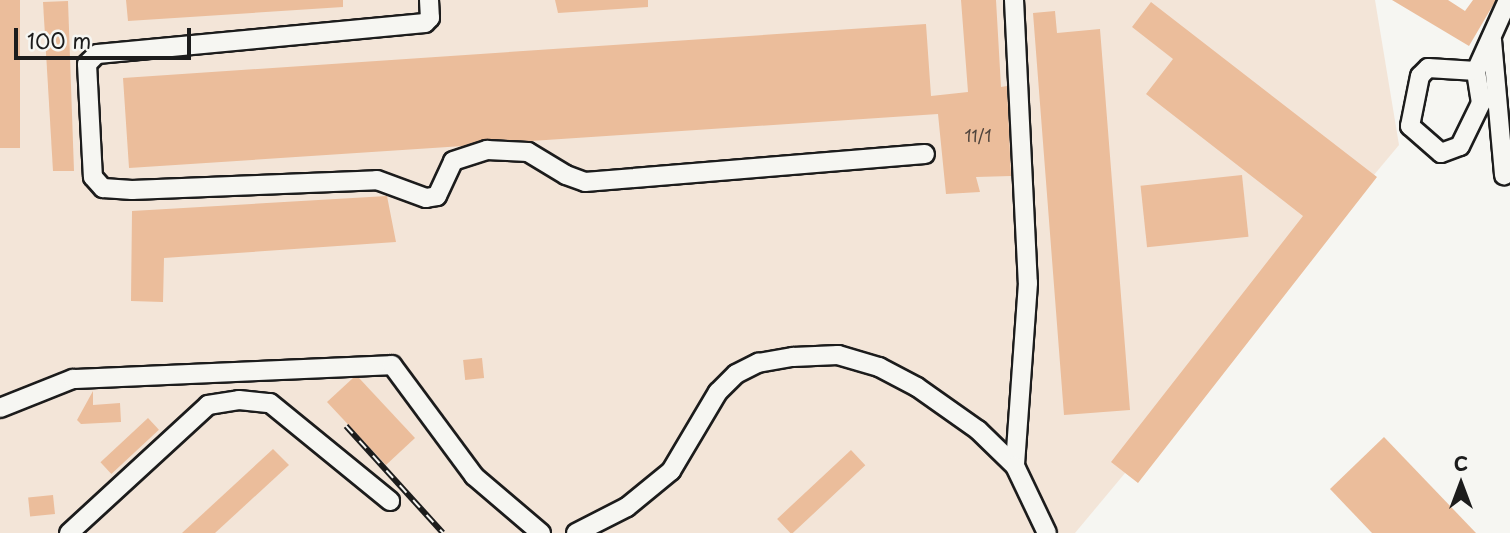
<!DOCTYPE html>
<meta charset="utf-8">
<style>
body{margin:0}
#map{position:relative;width:1510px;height:533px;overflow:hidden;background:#f6f6f2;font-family:"Playpen Sans",sans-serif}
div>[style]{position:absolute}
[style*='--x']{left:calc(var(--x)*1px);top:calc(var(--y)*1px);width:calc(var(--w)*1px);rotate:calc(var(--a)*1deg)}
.built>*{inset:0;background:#f3e5d8}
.building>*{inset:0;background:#ebbd9b;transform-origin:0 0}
.roads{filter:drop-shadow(2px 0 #1c1c1c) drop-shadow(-2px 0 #1c1c1c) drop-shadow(0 2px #1c1c1c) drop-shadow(0 -2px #1c1c1c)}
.minor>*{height:18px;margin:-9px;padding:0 9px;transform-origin:9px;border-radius:9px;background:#f6f6f2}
.rail>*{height:6px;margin-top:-3px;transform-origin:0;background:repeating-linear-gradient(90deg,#f6f6f2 0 10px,#1c1c1c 0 20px);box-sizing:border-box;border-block:2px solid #1c1c1c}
span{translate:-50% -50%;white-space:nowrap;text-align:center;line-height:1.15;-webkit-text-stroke:7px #f6f6f2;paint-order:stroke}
.number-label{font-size:16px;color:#50443c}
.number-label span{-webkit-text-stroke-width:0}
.north{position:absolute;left:1426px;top:449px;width:70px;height:70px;-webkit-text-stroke:5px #f6f6f2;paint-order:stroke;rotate:0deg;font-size:19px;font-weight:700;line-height:28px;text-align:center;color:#1c1c1c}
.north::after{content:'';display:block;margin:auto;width:24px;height:32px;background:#1c1c1c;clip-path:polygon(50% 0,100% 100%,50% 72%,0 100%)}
.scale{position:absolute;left:14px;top:28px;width:177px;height:32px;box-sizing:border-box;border:4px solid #1c1c1c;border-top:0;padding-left:9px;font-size:21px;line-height:24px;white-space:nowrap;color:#1c1c1c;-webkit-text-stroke:5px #f6f6f2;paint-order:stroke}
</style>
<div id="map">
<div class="built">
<div style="clip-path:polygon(0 0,1375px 0,1399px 145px,1075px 533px,0 533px)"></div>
</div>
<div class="building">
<div style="left:0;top:0;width:20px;height:148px"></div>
<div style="clip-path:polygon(126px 0,343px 0,343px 7px,128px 21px)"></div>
<div style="clip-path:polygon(555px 0,648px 0,648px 7px,558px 13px)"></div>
<div style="clip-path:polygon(961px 0,996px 0,1001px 87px,1007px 86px,1011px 176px,976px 177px,980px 192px,946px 194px,938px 114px,531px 141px,487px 139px,463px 146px,129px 168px,123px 78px,926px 24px,931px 96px,968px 92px)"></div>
<div style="clip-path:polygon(1392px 0,1448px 0,1465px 11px,1473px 0,1496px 0,1469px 46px)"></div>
<div style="clip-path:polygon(68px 1px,74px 171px,53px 171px,43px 2px)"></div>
<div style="clip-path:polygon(1151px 2px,1377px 177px,1138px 483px,1111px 462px,1303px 216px,1146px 94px,1173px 59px,1132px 27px)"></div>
<div style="clip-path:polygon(1055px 11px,1057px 33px,1100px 29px,1130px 410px,1064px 415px,1033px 13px)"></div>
<div style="left:1242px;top:175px;width:62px;height:102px;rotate:84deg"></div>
<div style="clip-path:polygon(387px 196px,396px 242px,164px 258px,163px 302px,131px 301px,132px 211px)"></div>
<div style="left:482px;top:358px;width:20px;height:19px;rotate:84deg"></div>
<div style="clip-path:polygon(353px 378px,359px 378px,415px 438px,386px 465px,327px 402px)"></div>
<div style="clip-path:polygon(93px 391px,93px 405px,120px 403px,121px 422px,81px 424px,77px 420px)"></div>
<div style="left:148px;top:418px;width:16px;height:65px;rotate:47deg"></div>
<div style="clip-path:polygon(1384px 437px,1476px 533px,1372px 533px,1330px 489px)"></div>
<div style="clip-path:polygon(273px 449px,289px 465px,215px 533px,182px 533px)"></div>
<div style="left:851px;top:450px;width:21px;height:101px;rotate:47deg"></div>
<div style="left:53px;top:495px;width:19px;height:25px;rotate:84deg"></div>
</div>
<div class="roads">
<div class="minor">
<div style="--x:429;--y:0;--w:18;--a:87"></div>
<div style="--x:430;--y:18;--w:7;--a:135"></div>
<div style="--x:425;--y:23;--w:329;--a:174.6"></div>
<div style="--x:97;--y:54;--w:14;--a:135"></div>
<div style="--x:87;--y:64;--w:113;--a:87"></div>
<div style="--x:93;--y:177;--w:15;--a:48"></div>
<div style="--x:103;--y:188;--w:29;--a:4"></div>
<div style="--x:132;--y:190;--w:245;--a:-2.3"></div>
<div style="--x:377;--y:180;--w:52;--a:20.2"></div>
<div style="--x:426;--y:198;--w:11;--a:-10"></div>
<div style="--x:437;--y:196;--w:38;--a:-65"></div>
<div style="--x:453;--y:161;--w:36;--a:-18"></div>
<div style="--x:487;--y:150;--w:41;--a:2.8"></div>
<div style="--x:528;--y:152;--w:44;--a:31.2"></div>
<div style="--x:566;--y:175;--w:20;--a:20"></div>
<div style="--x:585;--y:182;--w:341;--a:-4.7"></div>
<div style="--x:1014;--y:0;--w:283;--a:87.2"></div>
<div style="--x:1028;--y:283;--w:183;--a:94.1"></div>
<div style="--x:1492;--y:40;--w:136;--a:84.9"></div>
<div style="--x:1476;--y:71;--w:48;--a:-176.4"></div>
<div style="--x:1428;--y:68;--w:11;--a:135"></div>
<div style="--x:1420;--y:76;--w:51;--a:101.3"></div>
<div style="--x:1410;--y:126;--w:41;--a:41.1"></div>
<div style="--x:1441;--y:153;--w:20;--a:-20"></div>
<div style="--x:1460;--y:146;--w:48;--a:-64"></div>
<div style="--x:1481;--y:103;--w:32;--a:-99"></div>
<div style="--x:1476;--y:71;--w:78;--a:-65.7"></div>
<div style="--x:0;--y:408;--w:79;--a:-21.7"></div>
<div style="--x:73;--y:379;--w:319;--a:-2.5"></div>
<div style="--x:392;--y:365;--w:138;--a:53.5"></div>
<div style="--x:474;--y:476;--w:88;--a:40.4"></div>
<div style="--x:69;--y:533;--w:189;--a:-42.6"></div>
<div style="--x:208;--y:405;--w:31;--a:-9"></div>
<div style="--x:239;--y:400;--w:31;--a:6"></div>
<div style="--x:270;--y:403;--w:155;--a:39.2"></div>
<div style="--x:576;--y:533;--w:57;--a:-27"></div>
<div style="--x:627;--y:507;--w:57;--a:-39.3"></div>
<div style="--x:671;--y:471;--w:92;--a:-59.3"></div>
<div style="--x:718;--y:392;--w:25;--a:-45"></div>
<div style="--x:736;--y:374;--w:25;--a:-27"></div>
<div style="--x:758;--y:363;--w:36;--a:-10"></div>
<div style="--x:793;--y:357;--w:45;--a:-2.5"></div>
<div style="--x:838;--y:355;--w:43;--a:16.3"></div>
<div style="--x:879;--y:367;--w:43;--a:27.8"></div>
<div style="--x:917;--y:387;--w:75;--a:35.2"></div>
<div style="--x:978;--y:430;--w:52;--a:44.2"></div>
<div style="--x:1015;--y:466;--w:74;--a:64.5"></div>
</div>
</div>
<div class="rail">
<div style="--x:346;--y:426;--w:144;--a:47.8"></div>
</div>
<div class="number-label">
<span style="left:978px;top:135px">11/1</span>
</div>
<div class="north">С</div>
<div class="scale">100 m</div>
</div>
